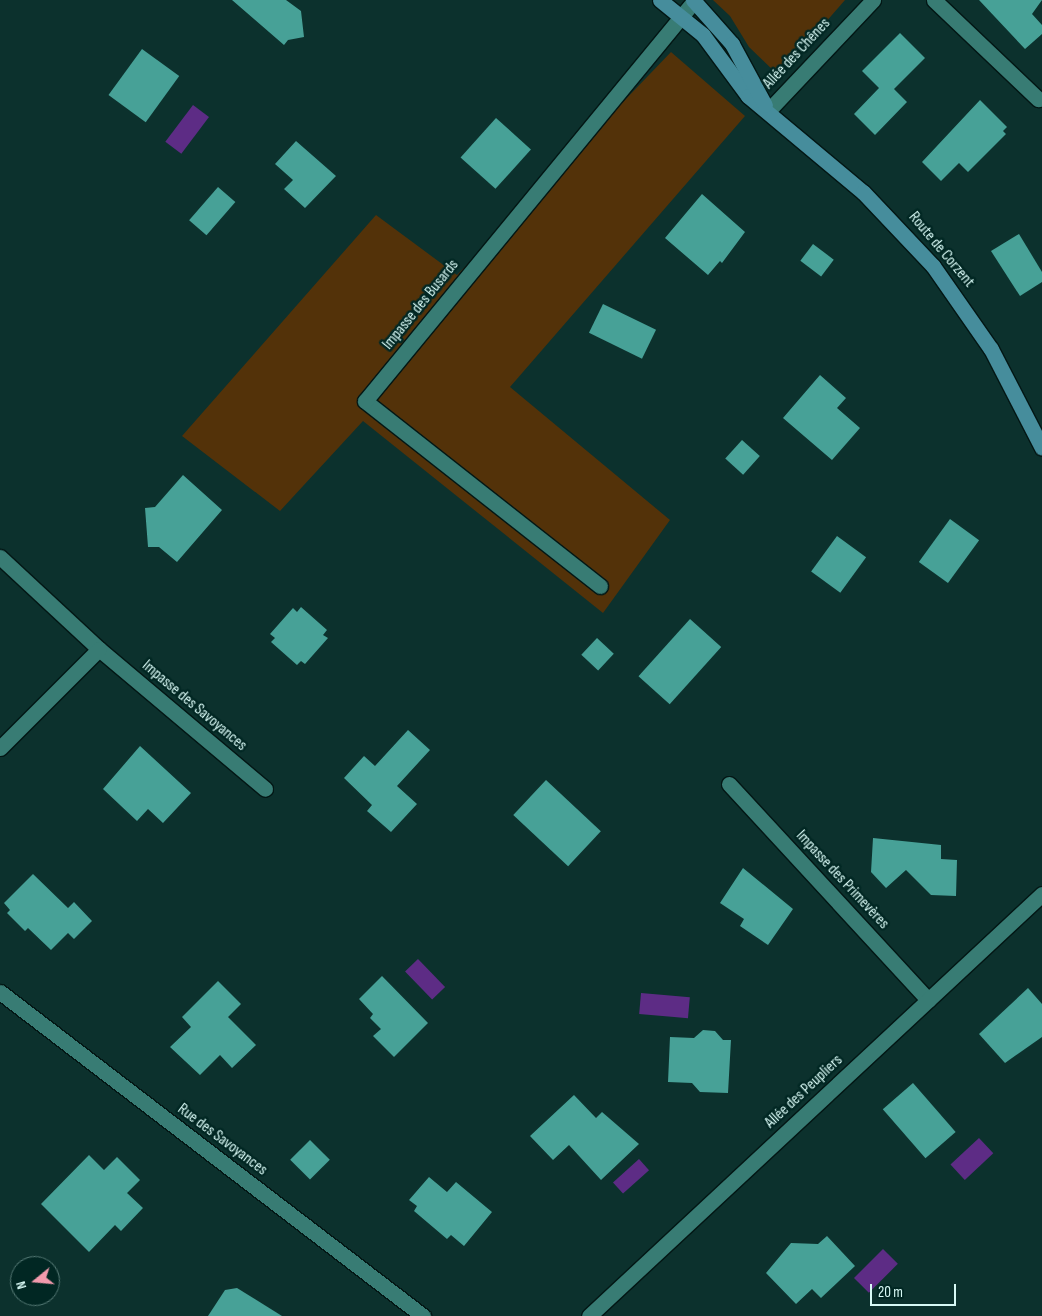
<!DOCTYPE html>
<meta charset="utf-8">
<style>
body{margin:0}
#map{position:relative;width:1042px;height:1316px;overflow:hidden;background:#0c312d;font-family:"Sofia Sans Condensed",sans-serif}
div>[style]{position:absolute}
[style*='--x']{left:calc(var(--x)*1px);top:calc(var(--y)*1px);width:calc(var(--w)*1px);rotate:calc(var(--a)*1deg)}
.green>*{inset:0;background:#533209}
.water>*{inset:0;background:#5d2c85;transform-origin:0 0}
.building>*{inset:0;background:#47a197;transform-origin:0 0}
.roads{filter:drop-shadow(1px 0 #031715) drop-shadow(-1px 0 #031715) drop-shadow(0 1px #031715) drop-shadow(0 -1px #031715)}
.lane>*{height:15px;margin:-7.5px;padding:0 7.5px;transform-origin:7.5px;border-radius:7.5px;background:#387c74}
.street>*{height:15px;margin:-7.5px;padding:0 7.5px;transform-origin:7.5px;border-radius:7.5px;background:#387c74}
.secondary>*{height:15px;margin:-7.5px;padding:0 7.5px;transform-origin:7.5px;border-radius:7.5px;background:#468d9c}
span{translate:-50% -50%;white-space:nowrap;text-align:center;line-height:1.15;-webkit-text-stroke:5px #012723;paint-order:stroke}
.street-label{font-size:16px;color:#d8f9f5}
.north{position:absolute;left:10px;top:1256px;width:50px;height:50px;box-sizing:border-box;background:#012723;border:1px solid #577b77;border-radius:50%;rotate:253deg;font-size:14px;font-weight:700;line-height:20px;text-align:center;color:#d8f9f5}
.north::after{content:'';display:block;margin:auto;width:18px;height:22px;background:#f29aad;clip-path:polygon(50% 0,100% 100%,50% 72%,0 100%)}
.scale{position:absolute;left:870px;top:1284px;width:86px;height:22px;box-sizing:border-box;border:2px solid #d8f9f5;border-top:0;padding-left:6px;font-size:15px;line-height:18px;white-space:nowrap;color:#d8f9f5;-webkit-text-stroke:4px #012723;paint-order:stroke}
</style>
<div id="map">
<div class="green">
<div style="clip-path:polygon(713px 0,845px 0,779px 76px,749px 47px,730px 16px)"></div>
<div style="clip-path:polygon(671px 52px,745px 116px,510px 387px,670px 520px,603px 613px,363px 421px,280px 511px,182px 436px,376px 215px,457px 275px)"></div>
</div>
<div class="water">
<div style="left:193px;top:105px;width:20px;height:46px;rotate:37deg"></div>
<div style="left:418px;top:959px;width:39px;height:18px;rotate:46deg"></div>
<div style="left:641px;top:993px;width:49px;height:21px;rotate:5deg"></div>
<div style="left:979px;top:1138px;width:21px;height:39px;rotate:47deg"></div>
<div style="left:639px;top:1159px;width:15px;height:35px;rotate:48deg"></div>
<div style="left:883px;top:1249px;width:21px;height:41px;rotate:45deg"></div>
</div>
<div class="building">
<div style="clip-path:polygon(232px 0,286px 0,301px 11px,304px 37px,288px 40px,284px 45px)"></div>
<div style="clip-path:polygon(979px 0,1042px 0,1032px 14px,1042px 25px,1042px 34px,1025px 49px)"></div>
<div style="clip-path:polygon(900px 33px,925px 58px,894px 89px,907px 102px,875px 135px,854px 114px,879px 88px,862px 71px)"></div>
<div style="left:142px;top:49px;width:46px;height:57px;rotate:36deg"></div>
<div style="clip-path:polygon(980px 100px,1007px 127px,1003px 131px,1006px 134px,968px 172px,959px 163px,941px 181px,922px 162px)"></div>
<div style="left:496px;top:118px;width:47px;height:53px;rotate:42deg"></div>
<div style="clip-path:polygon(296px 141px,336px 176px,305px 208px,284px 189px,293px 180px,275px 164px)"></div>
<div style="left:218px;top:187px;width:23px;height:44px;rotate:41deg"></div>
<div style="clip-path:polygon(702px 194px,745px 232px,722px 263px,720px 261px,708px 275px,665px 238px)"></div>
<div style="clip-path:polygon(1019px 234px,1042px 272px,1042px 282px,1020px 296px,991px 251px)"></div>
<div style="left:813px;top:244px;width:26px;height:21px;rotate:37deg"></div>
<div style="left:603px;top:304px;width:59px;height:32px;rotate:26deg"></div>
<div style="clip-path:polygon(820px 375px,846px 398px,837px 408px,860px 428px,832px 460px,783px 418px)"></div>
<div style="left:742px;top:440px;width:24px;height:25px;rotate:42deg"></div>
<div style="clip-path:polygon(183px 475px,222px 510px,177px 562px,159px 547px,148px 547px,145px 508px,155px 507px)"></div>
<div style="left:950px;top:519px;width:36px;height:53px;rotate:36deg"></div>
<div style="left:837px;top:536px;width:36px;height:44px;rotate:36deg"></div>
<div style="clip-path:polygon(301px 607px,327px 630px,323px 635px,328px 638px,305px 664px,301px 661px,297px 665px,271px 642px,275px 638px,270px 634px,293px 608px,297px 612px)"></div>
<div style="left:690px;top:619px;width:42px;height:77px;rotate:42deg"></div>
<div style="left:597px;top:638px;width:23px;height:23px;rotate:43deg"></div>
<div style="clip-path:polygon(408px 730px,430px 750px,397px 786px,417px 804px,391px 832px,367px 811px,372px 805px,344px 778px,364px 756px,375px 766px)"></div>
<div style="clip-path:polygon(140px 746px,191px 793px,163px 823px,148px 809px,137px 821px,103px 789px)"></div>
<div style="left:546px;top:780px;width:75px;height:48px;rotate:43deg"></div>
<div style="clip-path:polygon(873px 838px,941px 845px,941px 859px,957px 860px,956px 896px,931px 895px,906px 870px,886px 888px,871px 872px)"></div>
<div style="clip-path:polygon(743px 868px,793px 909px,768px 945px,740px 926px,744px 919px,720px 903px)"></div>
<div style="clip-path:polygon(33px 874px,68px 908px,74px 902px,92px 921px,74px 939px,68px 933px,51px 950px,28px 928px,25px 931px,7px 913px,10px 910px,4px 903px)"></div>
<div style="clip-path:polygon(382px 976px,428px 1023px,394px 1057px,373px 1036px,381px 1029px,370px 1018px,373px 1014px,359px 999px)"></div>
<div style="clip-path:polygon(218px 981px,241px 1004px,228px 1017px,256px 1045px,232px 1068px,220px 1055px,200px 1075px,170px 1047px,191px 1027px,182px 1017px)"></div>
<div style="clip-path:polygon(1028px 988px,1042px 1004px,1042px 1037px,1005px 1063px,979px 1034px)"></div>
<div style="clip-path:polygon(703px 1030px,715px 1031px,723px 1040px,731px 1040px,728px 1093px,700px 1092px,692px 1083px,668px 1082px,670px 1037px,694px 1038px)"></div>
<div style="left:913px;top:1083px;width:65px;height:40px;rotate:49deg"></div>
<div style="clip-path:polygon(574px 1095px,596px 1118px,602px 1112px,639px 1144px,601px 1180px,569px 1145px,553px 1160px,530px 1136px)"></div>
<div style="left:310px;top:1140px;width:28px;height:28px;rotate:45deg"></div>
<div style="clip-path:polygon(89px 1155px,104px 1170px,117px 1157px,140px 1180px,127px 1193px,143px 1208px,121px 1231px,115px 1225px,89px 1252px,41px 1204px)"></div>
<div style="clip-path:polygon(429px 1177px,447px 1192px,456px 1182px,492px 1212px,464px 1246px,451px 1235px,447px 1239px,414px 1211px,417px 1206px,409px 1200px)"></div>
<div style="clip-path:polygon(827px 1236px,855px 1266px,821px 1298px,812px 1289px,796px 1304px,766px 1273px,791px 1243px,818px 1244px)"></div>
<div style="clip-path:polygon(237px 1288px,282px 1316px,208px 1316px,225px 1290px)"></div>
</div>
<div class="roads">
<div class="lane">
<div style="--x:600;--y:586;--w:299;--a:-141.8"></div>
<div style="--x:365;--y:401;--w:518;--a:-50.56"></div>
<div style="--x:729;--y:784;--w:294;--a:47.3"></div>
</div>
<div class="street">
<div style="--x:934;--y:0;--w:144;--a:43.6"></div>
<div style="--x:768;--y:111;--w:153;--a:-46.6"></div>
<div style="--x:0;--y:557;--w:135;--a:42.9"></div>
<div style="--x:99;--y:649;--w:217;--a:40.1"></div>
<div style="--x:0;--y:748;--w:140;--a:-45"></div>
<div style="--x:0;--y:992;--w:533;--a:37.45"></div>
<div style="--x:589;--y:1316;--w:619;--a:-42.97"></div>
</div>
<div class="secondary">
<div style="--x:660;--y:0;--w:55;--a:39.1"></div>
<div style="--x:703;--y:35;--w:76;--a:53.6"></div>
<div style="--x:748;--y:96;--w:150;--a:39.9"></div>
<div style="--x:863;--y:192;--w:102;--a:46.6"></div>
<div style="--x:933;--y:266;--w:101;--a:55.1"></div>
<div style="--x:991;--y:349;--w:111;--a:62.7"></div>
<div style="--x:693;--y:0;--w:59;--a:48.4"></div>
<div style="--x:732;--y:44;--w:69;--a:61.6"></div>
</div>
</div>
<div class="street-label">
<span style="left:797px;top:54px;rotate:-47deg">Allée des Chênes</span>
<span style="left:941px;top:250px;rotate:50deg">Route de Corzent</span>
<span style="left:421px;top:305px;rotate:-51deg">Impasse des Busards</span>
<span style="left:194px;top:706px;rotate:40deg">Impasse des Savoyances</span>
<span style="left:842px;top:880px;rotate:47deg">Impasse des Primevères</span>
<span style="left:804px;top:1092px;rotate:-43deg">Allée des Peupliers</span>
<span style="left:222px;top:1140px;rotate:37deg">Rue des Savoyances</span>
</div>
<div class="north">N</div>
<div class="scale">20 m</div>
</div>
